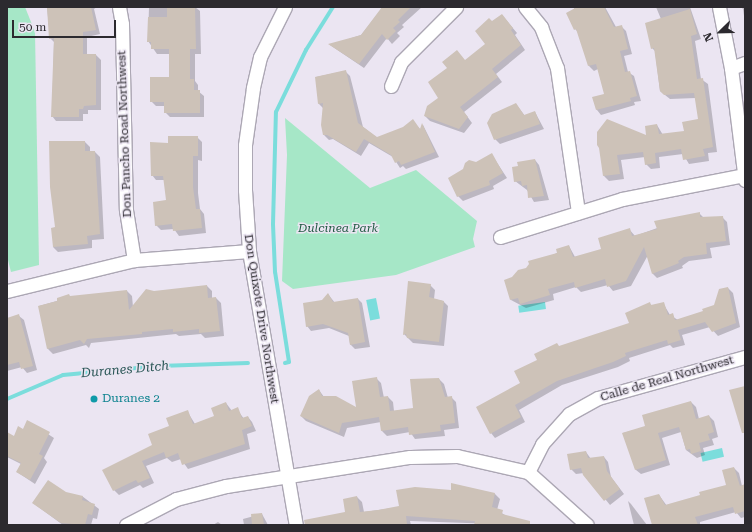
<!DOCTYPE html>
<style>
body{margin:0}
#map{position:relative;width:752px;height:532px;overflow:hidden;background:#ebe5f2;font-family:"Roboto Serif",serif}
div>[style]{position:absolute}
[style*='--x']{left:calc(var(--x)*1px);top:calc(var(--y)*1px);width:calc(var(--w)*1px);rotate:calc(var(--a)*1deg)}
.green>*{inset:0;background:#a6e7c7}
.water>*{inset:0;background:#7bdddc;transform-origin:0 0}
.shadow>*{inset:0;background:#0003}
.stream>*{height:4px;margin:-2px;padding:0 2px;transform-origin:2px;border-radius:2px;background:#7bdddc}
.building>*{inset:0;background:#cdc2b8}
.roads{filter:drop-shadow(1px 0 #aca7b4) drop-shadow(-1px 0 #aca7b4) drop-shadow(0 1px #aca7b4) drop-shadow(0 -1px #aca7b4)}
.minor>*{height:13px;margin:-6.5px;padding:0 6.5px;transform-origin:6.5px;border-radius:6.5px;background:#fff}
.dots>*{width:11px;height:11px;translate:-50% -50%;box-sizing:border-box;border:2px solid #ebe5f2;border-radius:50%}
span{translate:-50% -50%;white-space:nowrap;text-align:center;line-height:1.15;-webkit-text-stroke:3px #ebe5f2;paint-order:stroke}
.street-label{font-size:12px;color:#2c2a2f}
.park-label{font-size:12px;color:#1f5a42;font-style:italic}
.culture-label{font-size:12px;color:#0d838f}
.left{translate:0 -50%;text-align:left}
.water-label{font-size:13px;color:#2a5656;font-style:italic}
.frame{position:absolute;inset:0;border:8px solid #2c2a2f;pointer-events:none}
.north{position:absolute;left:700px;top:12px;width:40px;height:40px;-webkit-text-stroke:3px #ebe5f2;paint-order:stroke;rotate:247deg;font-size:11px;font-weight:700;line-height:16px;text-align:center;color:#2c2a2f}
.north::after{content:'';display:block;margin:auto;width:14px;height:18px;background:#2c2a2f;clip-path:polygon(50% 0,100% 100%,50% 72%,0 100%)}
.scale{position:absolute;left:12px;top:20px;width:104px;height:18px;box-sizing:border-box;border:2px solid #2c2a2f;border-top:0;padding-left:5px;font-size:12px;line-height:14px;white-space:nowrap;color:#2c2a2f;-webkit-text-stroke:3px #ebe5f2;paint-order:stroke}
</style>
<div id="map">
<div class="green">
<div style="clip-path:polygon(7px 7px,25px 7px,35px 32px,39px 265px,11px 272px,7px 256px)"></div>
<div style="clip-path:polygon(285px 118px,370px 188px,416px 170px,477px 221px,473px 239px,475px 247px,396px 275px,293px 289px,282px 281px,287px 155px)"></div>
</div>
<div class="water">
<div style="left:376px;top:298px;width:21px;height:10px;rotate:79deg"></div>
<div style="left:545px;top:302px;width:7px;height:27px;rotate:82deg"></div>
<div style="left:722px;top:448px;width:9px;height:22px;rotate:77deg"></div>
</div>
<div class="shadow">
<div style="clip-path:polygon(47px 7px,97px 7px,94px 9px,100px 34px,87px 37px,87px 55px,96px 55px,101px 60px,101px 110px,88px 110px,88px 114px,83px 114px,83px 121px,56px 121px,52px 116px,54px 42px,50px 38px)"></div>
<div style="clip-path:polygon(149px 7px,195px 7px,200px 11px,201px 54px,195px 54px,195px 81px,198px 85px,198px 91px,204px 96px,204px 117px,170px 117px,165px 112px,165px 106px,156px 106px,151px 101px,170px 78px,170px 54px,157px 54px,148px 41px)"></div>
<div style="clip-path:polygon(383px 7px,422px 7px,402px 25px,404px 27px,397px 33px,400px 36px,392px 44px,387px 38px,364px 68px,330px 45px,361px 35px)"></div>
<div style="clip-path:polygon(574px 7px,605px 7px,616px 27px,621px 26px,626px 31px,632px 54px,624px 56px,628px 72px,634px 76px,641px 101px,634px 102px,635px 105px,601px 115px,597px 110px,593px 98px,605px 95px,598px 69px,594px 71px,589px 66px,579px 33px,575px 29px)"></div>
<div style="clip-path:polygon(656px 7px,690px 7px,701px 39px,695px 41px,701px 79px,708px 84px,717px 152px,708px 153px,709px 161px,689px 164px,683px 154px,659px 157px,660px 168px,651px 169px,646px 164px,645px 157px,621px 160px,624px 179px,609px 181px,604px 176px,600px 148px,647px 137px,657px 125px,663px 135px,685px 132px,699px 119px,696px 98px,670px 99px,660px 91px,655px 51px,652px 48px,661px 19px)"></div>
<div style="clip-path:polygon(741px 7px,745px 7px,745px 23px,743px 9px)"></div>
<div style="clip-path:polygon(502px 15px,517px 33px,515px 35px,525px 50px,496px 74px,502px 82px,464px 112px,472px 123px,464px 133px,430px 121px,425px 116px,466px 61px,486px 45px,492px 22px)"></div>
<div style="clip-path:polygon(345px 71px,350px 76px,363px 127px,377px 138px,417px 126px,421px 130px,423px 125px,439px 157px,406px 169px,403px 166px,400px 168px,393px 157px,369px 143px,361px 156px,333px 139px,329px 140px,324px 135px,324px 109px,319px 104px,316px 77px)"></div>
<div style="clip-path:polygon(516px 104px,525px 116px,535px 112px,544px 129px,500px 144px,495px 139px)"></div>
<div style="clip-path:polygon(197px 137px,202px 142px,202px 161px,198px 160px,198px 193px,200px 209px,204px 214px,206px 233px,179px 236px,174px 229px,161px 230px,156px 225px,167px 201px,165px 180px,156px 180px,152px 175px,169px 144px)"></div>
<div style="clip-path:polygon(85px 142px,90px 147px,90px 152px,95px 152px,100px 157px,104px 239px,92px 240px,92px 248px,58px 252px,53px 247px,56px 228px)"></div>
<div style="clip-path:polygon(492px 155px,507px 178px,493px 186px,494px 189px,463px 201px,458px 196px,476px 163px)"></div>
<div style="clip-path:polygon(535px 160px,539px 165px,549px 200px,534px 202px,527px 190px,515px 181px)"></div>
<div style="clip-path:polygon(699px 213px,704px 218px,722px 217px,727px 222px,730px 245px,710px 248px,712px 258px,689px 261px,682px 266px,683px 268px,657px 278px,653px 274px,648px 255px,631px 286px,613px 291px,608px 285px,581px 292px,576px 287px,553px 294px,554px 300px,526px 308px,511px 300px,513px 278px,569px 246px,575px 257px,603px 250px,629px 229px,635px 236px)"></div>
<div style="clip-path:polygon(430px 285px,435px 290px,434px 299px,443px 301px,448px 306px,444px 346px,413px 343px,404px 334px)"></div>
<div style="clip-path:polygon(207px 286px,212px 291px,212px 298px,216px 298px,221px 303px,224px 336px,205px 338px,201px 334px,179px 336px,176px 334px,91px 343px,89px 348px,86px 345px,53px 354px,48px 349px,39px 306px,71px 297px,127px 291px,132px 296px,133px 307px,154px 292px)"></div>
<div style="clip-path:polygon(728px 288px,733px 293px,740px 327px,718px 336px,710px 327px,682px 335px,685px 345px,673px 348px,670px 345px,629px 358px,630px 361px,618px 367px,562px 385px,519px 410px,525px 422px,495px 438px,491px 433px,538px 360px,560px 347px,630px 324px,650px 304px,653px 306px,663px 303px,670px 315px,678px 320px,705px 312px,715px 306px)"></div>
<div style="clip-path:polygon(328px 294px,335px 303px,358px 299px,362px 303px,370px 347px,355px 349px,350px 344px,349px 336px,329px 328px,311px 331px,307px 326px)"></div>
<div style="clip-path:polygon(19px 316px,24px 320px,37px 370px,27px 373px,22px 367px,7px 371px,7px 320px)"></div>
<div style="clip-path:polygon(376px 378px,381px 383px,384px 398px,388px 397px,393px 402px,394px 411px,414px 409px,439px 379px,444px 384px,448px 398px,451px 397px,456px 402px,459px 428px,444px 430px,445px 436px,415px 439px,410px 432px,387px 436px,382px 431px,381px 422px,347px 428px,344px 437px,306px 421px,301px 416px,319px 390px,324px 397px,358px 409px)"></div>
<div style="clip-path:polygon(691px 402px,696px 407px,699px 419px,709px 416px,714px 421px,718px 437px,712px 439px,714px 445px,703px 448px,705px 455px,697px 458px,686px 450px,681px 432px,662px 438px,670px 465px,641px 474px,636px 470px,623px 433px,646px 427px)"></div>
<div style="clip-path:polygon(226px 403px,232px 411px,237px 409px,244px 419px,248px 417px,252px 422px,256px 431px,247px 434px,250px 449px,188px 469px,181px 459px,172px 462px,167px 458px,146px 466px,154px 483px,143px 488px,140px 485px,119px 495px,114px 490px,187px 411px,195px 424px,216px 417px)"></div>
<div style="clip-path:polygon(28px 421px,54px 438px,44px 458px,47px 462px,35px 484px,17px 472px,21px 464px,7px 457px,7px 441px,23px 430px)"></div>
<div style="clip-path:polygon(586px 452px,591px 459px,604px 457px,608px 462px,611px 477px,624px 494px,610px 505px,584px 473px,576px 474px,571px 469px)"></div>
<div style="clip-path:polygon(734px 468px,739px 473px,742px 486px,745px 485px,745px 517px,741px 518px,736px 512px,700px 522px,700px 525px,653px 525px,659px 495px,667px 506px,701px 496px,728px 485px)"></div>
<div style="clip-path:polygon(452px 484px,495px 494px,500px 499px,497px 510px,521px 525px,410px 521px,411px 525px,326px 525px,346px 512px,357px 497px,362px 502px,364px 512px,400px 507px,452px 491px)"></div>
<div style="clip-path:polygon(82px 496px,99px 509px,97px 519px,93px 518px,91px 525px,63px 525px,33px 503px)"></div>
<div style="clip-path:polygon(628px 501px,631px 504px,647px 525px,634px 525px)"></div>
<div style="clip-path:polygon(262px 514px,268px 525px,244px 525px,243px 519px)"></div>
<div style="clip-path:polygon(218px 522px,222px 525px,213px 525px)"></div>
</div>
<div class="stream">
<div style="--x:285;--y:363;--w:4;--a:-14"></div>
<div style="--x:289;--y:362;--w:91;--a:-98.8"></div>
<div style="--x:275;--y:272;--w:48;--a:-92.4"></div>
<div style="--x:273;--y:224;--w:112;--a:-88.5"></div>
<div style="--x:276;--y:112;--w:69;--a:-64.2"></div>
<div style="--x:306;--y:50;--w:51;--a:-57.9"></div>
<div style="--x:7;--y:399;--w:61;--a:-23.2"></div>
<div style="--x:63;--y:375;--w:96;--a:-5.4"></div>
<div style="--x:159;--y:366;--w:89;--a:-1.9"></div>
</div>
<div class="building">
<div style="clip-path:polygon(47px 7px,91px 7px,96px 30px,83px 32px,83px 54px,96px 54px,96px 105px,84px 106px,83px 109px,79px 109px,79px 117px,51px 117px,54px 38px,49px 39px)"></div>
<div style="clip-path:polygon(167px 7px,195px 7px,196px 49px,190px 49px,190px 79px,194px 79px,194px 90px,200px 90px,200px 113px,164px 113px,164px 102px,150px 102px,150px 77px,169px 77px,169px 49px,151px 49px,151px 42px,147px 42px,148px 17px,167px 17px)"></div>
<div style="clip-path:polygon(382px 7px,411px 7px,398px 20px,400px 22px,393px 28px,396px 31px,387px 40px,382px 34px,359px 64px,328px 44px,361px 35px)"></div>
<div style="clip-path:polygon(577px 7px,604px 7px,614px 27px,622px 25px,628px 49px,620px 51px,625px 72px,630px 71px,637px 96px,630px 98px,631px 101px,596px 110px,592px 97px,604px 94px,596px 64px,588px 66px,576px 29px,574px 30px,566px 13px)"></div>
<div style="clip-path:polygon(690px 9px,697px 34px,691px 36px,697px 79px,703px 78px,713px 147px,703px 149px,705px 156px,683px 160px,681px 149px,655px 153px,656px 163px,645px 165px,643px 152px,617px 155px,620px 174px,603px 176px,599px 148px,597px 145px,597px 132px,607px 119px,646px 135px,645px 126px,657px 124px,659px 134px,684px 131px,682px 122px,698px 119px,694px 93px,664px 95px,660px 91px,654px 48px,651px 49px,645px 23px)"></div>
<div style="clip-path:polygon(502px 14px,513px 28px,511px 30px,521px 45px,492px 69px,498px 77px,460px 107px,468px 117px,459px 129px,424px 116px,427px 106px,438px 98px,428px 82px,447px 68px,442px 62px,457px 50px,465px 60px,485px 44px,475px 31px,489px 18px,492px 21px)"></div>
<div style="clip-path:polygon(346px 70px,358px 123px,377px 137px,403px 127px,413px 119px,420px 129px,422px 123px,435px 152px,401px 165px,399px 161px,395px 163px,391px 155px,364px 139px,356px 152px,327px 135px,323px 135px,321px 125px,323px 103px,318px 104px,315px 77px)"></div>
<div style="clip-path:polygon(516px 103px,524px 115px,535px 111px,540px 124px,494px 140px,487px 123px,492px 114px)"></div>
<div style="clip-path:polygon(168px 136px,198px 136px,198px 156px,193px 156px,193px 187px,196px 209px,200px 209px,202px 228px,173px 231px,172px 224px,155px 226px,153px 202px,166px 200px,163px 176px,151px 176px,150px 142px,168px 143px)"></div>
<div style="clip-path:polygon(49px 141px,85px 141px,85px 151px,95px 151px,100px 234px,87px 236px,88px 244px,53px 247px,51px 228px,55px 227px,50px 187px)"></div>
<div style="clip-path:polygon(492px 153px,503px 173px,489px 181px,490px 185px,457px 197px,448px 178px,463px 169px,465px 163px,469px 160px,476px 162px)"></div>
<div style="clip-path:polygon(535px 159px,544px 196px,528px 198px,527px 185px,522px 186px,521px 181px,514px 182px,512px 167px,518px 166px,517px 162px)"></div>
<div style="clip-path:polygon(700px 212px,700px 217px,723px 216px,726px 241px,706px 243px,707px 254px,684px 257px,678px 261px,679px 263px,652px 274px,644px 247px,626px 281px,607px 287px,605px 279px,575px 288px,574px 282px,548px 289px,550px 295px,520px 304px,518px 298px,510px 300px,504px 280px,512px 277px,518px 270px,526px 268px,529px 264px,528px 261px,557px 253px,556px 249px,569px 245px,573px 257px,601px 249px,598px 238px,630px 228px,632px 236px,657px 229px,654px 221px)"></div>
<div style="clip-path:polygon(408px 281px,431px 284px,429px 297px,444px 301px,439px 342px,407px 338px,406px 334px,403px 335px)"></div>
<div style="clip-path:polygon(207px 285px,208px 298px,216px 297px,220px 331px,199px 333px,199px 329px,173px 332px,173px 329px,142px 332px,142px 334px,87px 339px,84px 344px,80px 340px,47px 349px,38px 306px,57px 301px,57px 298px,69px 294px,70px 296px,127px 290px,129px 310px,146px 289px,154px 291px)"></div>
<div style="clip-path:polygon(728px 287px,736px 323px,712px 332px,705px 322px,678px 330px,681px 340px,668px 344px,667px 340px,625px 353px,626px 356px,613px 362px,557px 381px,515px 405px,521px 417px,490px 434px,476px 407px,520px 383px,514px 371px,537px 360px,534px 354px,557px 343px,559px 346px,629px 323px,625px 313px,650px 302px,651px 305px,664px 302px,668px 315px,673px 313px,675px 320px,703px 311px,702px 309px,714px 305px,719px 289px)"></div>
<div style="clip-path:polygon(328px 293px,333px 302px,358px 298px,365px 342px,350px 345px,348px 333px,323px 324px,306px 327px,303px 303px,322px 300px)"></div>
<div style="clip-path:polygon(19px 314px,33px 366px,21px 369px,19px 362px,7px 365px,7px 318px)"></div>
<div style="clip-path:polygon(377px 377px,380px 397px,388px 396px,390px 411px,413px 408px,410px 379px,439px 378px,445px 397px,452px 396px,455px 423px,440px 425px,441px 431px,409px 435px,408px 427px,381px 431px,379px 417px,342px 423px,339px 433px,300px 416px,309px 396px,319px 389px,322px 396px,336px 396px,356px 407px,352px 381px)"></div>
<div style="clip-path:polygon(745px 386px,745px 433px,742px 433px,729px 390px)"></div>
<div style="clip-path:polygon(691px 401px,696px 419px,709px 415px,714px 432px,708px 434px,710px 440px,699px 443px,701px 451px,691px 454px,690px 449px,686px 450px,679px 427px,658px 433px,666px 460px,635px 470px,622px 433px,645px 426px,642px 415px)"></div>
<div style="clip-path:polygon(226px 402px,229px 411px,238px 407px,242px 418px,248px 416px,252px 426px,242px 430px,245px 444px,182px 465px,178px 453px,166px 458px,164px 452px,142px 461px,150px 478px,138px 483px,136px 480px,113px 491px,102px 470px,152px 445px,148px 434px,169px 426px,166px 418px,188px 410px,193px 424px,214px 416px,211px 408px)"></div>
<div style="clip-path:polygon(27px 420px,50px 432px,39px 454px,43px 456px,30px 480px,16px 472px,21px 463px,7px 456px,7px 432px,14px 436px,18px 426px,23px 429px)"></div>
<div style="clip-path:polygon(586px 451px,588px 458px,604px 456px,607px 471px,620px 489px,604px 501px,583px 475px,581px 468px,570px 470px,567px 454px)"></div>
<div style="clip-path:polygon(734px 467px,740px 486px,745px 484px,745px 511px,735px 514px,733px 507px,695px 517px,698px 525px,652px 525px,644px 498px,659px 494px,665px 505px,700px 495px,699px 492px,726px 485px,722px 470px)"></div>
<div style="clip-path:polygon(48px 480px,66px 492px,83px 496px,82px 500px,95px 504px,92px 515px,88px 514px,85px 525px,61px 523px,32px 503px)"></div>
<div style="clip-path:polygon(451px 483px,495px 493px,492px 507px,503px 510px,502px 514px,530px 521px,530px 525px,474px 525px,475px 521px,406px 516px,407px 524px,399px 525px,305px 525px,304px 520px,345px 512px,343px 499px,357px 496px,360px 512px,378px 510px,399px 506px,396px 490px,415px 487px,451px 490px)"></div>
<div style="clip-path:polygon(262px 513px,264px 525px,252px 525px,251px 514px)"></div>
</div>
<div class="roads">
<div class="minor">
<div style="--x:119;--y:7;--w:17;--a:80"></div>
<div style="--x:122;--y:24;--w:186;--a:88.8"></div>
<div style="--x:126;--y:210;--w:51;--a:80.9"></div>
<div style="--x:285;--y:7;--w:56;--a:116.6"></div>
<div style="--x:260;--y:57;--w:32;--a:103"></div>
<div style="--x:253;--y:88;--w:58;--a:98"></div>
<div style="--x:245;--y:145;--w:45;--a:90"></div>
<div style="--x:245;--y:190;--w:61;--a:86.2"></div>
<div style="--x:249;--y:251;--w:278;--a:80.3"></div>
<div style="--x:525;--y:7;--w:26;--a:51"></div>
<div style="--x:541;--y:27;--w:44;--a:68.7"></div>
<div style="--x:557;--y:68;--w:146;--a:81.7"></div>
<div style="--x:719;--y:7;--w:62;--a:78.9"></div>
<div style="--x:731;--y:68;--w:113;--a:82.9"></div>
<div style="--x:731;--y:68;--w:15;--a:-20"></div>
<div style="--x:391;--y:86;--w:26;--a:-67"></div>
<div style="--x:401;--y:62;--w:78;--a:-45"></div>
<div style="--x:500;--y:237;--w:128;--a:-17.3"></div>
<div style="--x:622;--y:199;--w:124;--a:-11.1"></div>
<div style="--x:7;--y:291;--w:131;--a:-13.7"></div>
<div style="--x:134;--y:260;--w:115;--a:-4.5"></div>
<div style="--x:528;--y:472;--w:31;--a:-63"></div>
<div style="--x:542;--y:444;--w:40;--a:-48"></div>
<div style="--x:569;--y:414;--w:33;--a:-29"></div>
<div style="--x:598;--y:398;--w:153;--a:-15.6"></div>
<div style="--x:126;--y:525;--w:56;--a:-27.5"></div>
<div style="--x:176;--y:499;--w:52;--a:-14.6"></div>
<div style="--x:226;--y:486;--w:186;--a:-9"></div>
<div style="--x:410;--y:457;--w:47;--a:-1.2"></div>
<div style="--x:457;--y:456;--w:73;--a:12.7"></div>
<div style="--x:528;--y:472;--w:79;--a:41.9"></div>
</div>
</div>
<div class="dots">
<div style="left:94px;top:399px;background:#0f9aa8"></div>
</div>
<div class="street-label">
<span style="left:125px;top:134px;rotate:-92deg">Don Pancho Road Northwest</span>
<span style="left:261px;top:319px;rotate:81deg">Don Quixote Drive Northwest</span>
<span style="left:667px;top:379px;rotate:-16deg">Calle de Real Northwest</span>
</div>
<div class="park-label">
<span style="left:338px;top:229px">Dulcinea Park</span>
</div>
<div class="culture-label">
<span class="left" style="left:102px;top:399px">Duranes 2</span>
</div>
<div class="water-label">
<span style="left:125px;top:370px;rotate:-5deg">Duranes Ditch</span>
</div>
<div class="frame"></div>
<div class="north">N</div>
<div class="scale">50 m</div>
</div>
